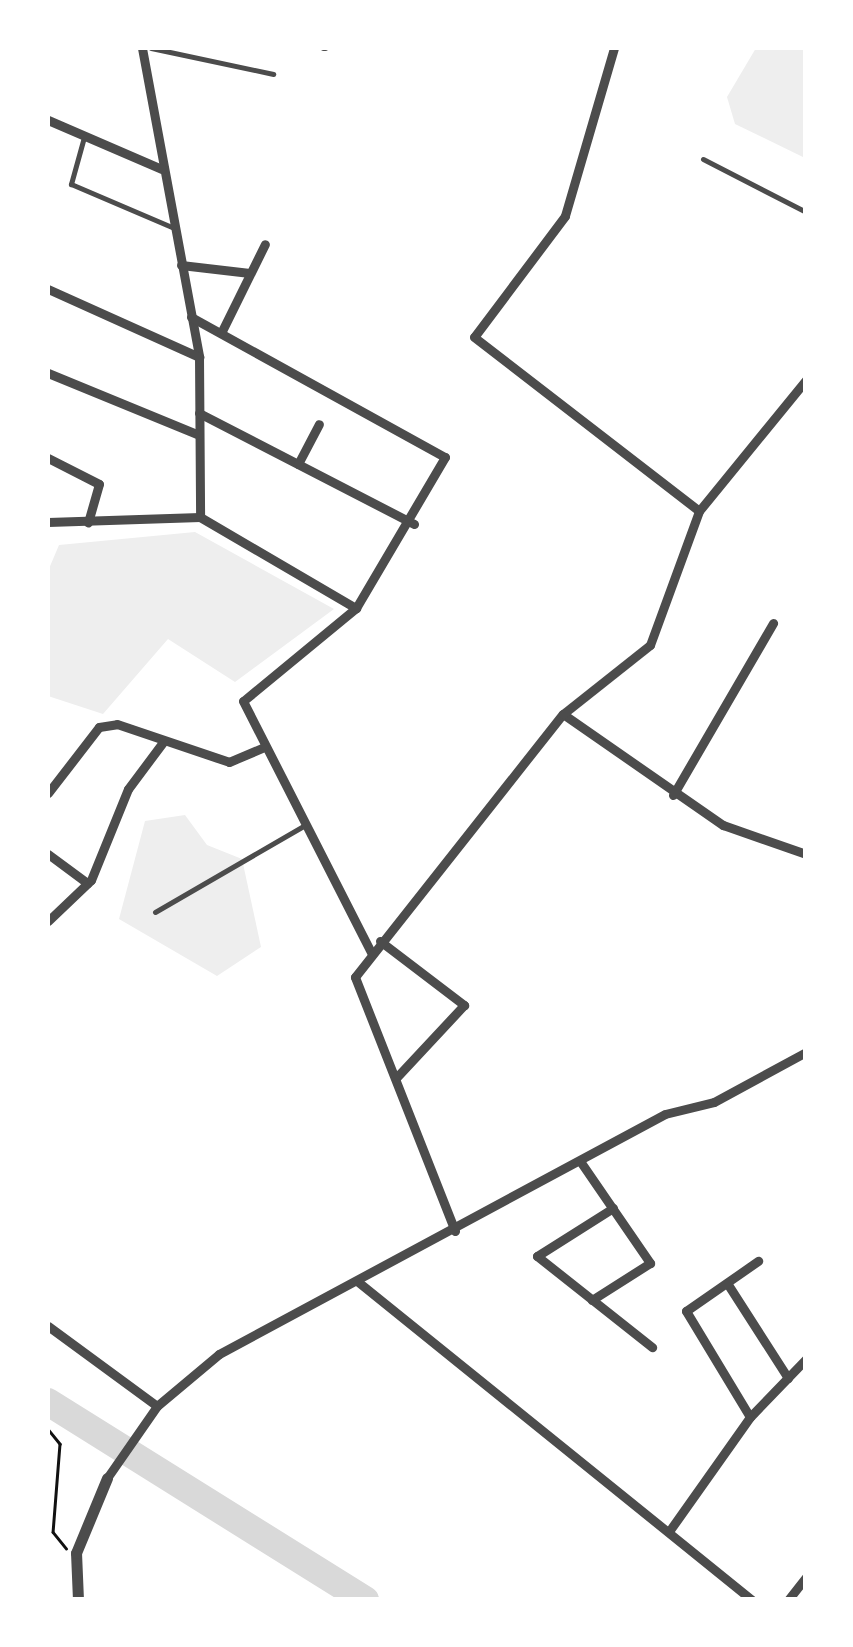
<!DOCTYPE html>
<style>
body{margin:0}
#map{position:relative;width:853px;height:1647px;overflow:hidden;background:#fff;font-family:"Golos Text",sans-serif}
div>[style]{position:absolute}
[style*='--x']{left:calc(var(--x)*1px);top:calc(var(--y)*1px);width:calc(var(--w)*1px);rotate:calc(var(--a)*1deg)}
.green>*{inset:0;background:#eee}
.river>*{height:28px;margin:-14px;padding:0 14px;transform-origin:14px;border-radius:14px;background:#d9d9d9}
.path>*{height:2.5px;margin:-1.25px;padding:0 1.25px;transform-origin:1.25px;border-radius:1.25px;background:#111}
.service>*{height:5px;margin:-2.5px;padding:0 2.5px;transform-origin:2.5px;border-radius:2.5px;background:#4c4c4c}
.minor>*{height:9px;margin:-4.5px;padding:0 4.5px;transform-origin:4.5px;border-radius:4.5px;background:#4c4c4c}
.tertiary>*{height:11px;margin:-5.5px;padding:0 5.5px;transform-origin:5.5px;border-radius:5.5px;background:#4c4c4c}
span{translate:-50% -50%;white-space:nowrap;text-align:center;line-height:1.15;-webkit-text-stroke:8px #fff;paint-order:stroke}
.frame{position:absolute;inset:0;border:50px solid #fff;pointer-events:none}
</style>
<div id="map">
<div class="green">
<div style="clip-path:polygon(756px 48px,805px 48px,805px 158px,735px 124px,727px 97px)"></div>
<div style="clip-path:polygon(195px 532px,334px 609px,235px 682px,168px 639px,103px 714px,48px 696px,48px 571px,59px 545px)"></div>
<div style="clip-path:polygon(185px 815px,207px 845px,242px 859px,261px 947px,217px 976px,119px 919px,145px 821px)"></div>
</div>
<div class="river">
<div style="--x:48;--y:1402;--w:374;--a:32"></div>
</div>
<div class="path">
<div style="--x:48;--y:1429;--w:19;--a:51"></div>
<div style="--x:60;--y:1444;--w:88;--a:94.5"></div>
<div style="--x:53;--y:1532;--w:21;--a:51"></div>
</div>
<div class="service">
<div style="--x:151;--y:48;--w:125;--a:12"></div>
<div style="--x:323;--y:48;--w:2;--a:0"></div>
<div style="--x:84;--y:137;--w:49;--a:105.5"></div>
<div style="--x:71;--y:184;--w:112;--a:23.1"></div>
<div style="--x:703;--y:159;--w:116;--a:27.2"></div>
<div style="--x:155;--y:912;--w:173;--a:-30.1"></div>
</div>
<div class="minor">
<div style="--x:142;--y:48;--w:314;--a:79.5"></div>
<div style="--x:199;--y:357;--w:160;--a:89.6"></div>
<div style="--x:614;--y:48;--w:175;--a:106.3"></div>
<div style="--x:565;--y:216;--w:151;--a:126.9"></div>
<div style="--x:474;--y:337;--w:284;--a:37.7"></div>
<div style="--x:48;--y:120;--w:124;--a:23.3"></div>
<div style="--x:181;--y:265;--w:69;--a:6.6"></div>
<div style="--x:48;--y:289;--w:166;--a:24.2"></div>
<div style="--x:191;--y:317;--w:290;--a:28.9"></div>
<div style="--x:445;--y:457;--w:175;--a:120.5"></div>
<div style="--x:221;--y:333;--w:99;--a:-63.7"></div>
<div style="--x:48;--y:373;--w:163;--a:22.3"></div>
<div style="--x:199;--y:413;--w:242;--a:27.3"></div>
<div style="--x:48;--y:458;--w:57;--a:27"></div>
<div style="--x:99;--y:484;--w:40;--a:106"></div>
<div style="--x:298;--y:464;--w:45;--a:-62.3"></div>
<div style="--x:48;--y:522;--w:152;--a:-1.9"></div>
<div style="--x:200;--y:517;--w:181;--a:30.3"></div>
<div style="--x:356;--y:608;--w:146;--a:140.5"></div>
<div style="--x:243;--y:701;--w:282;--a:63"></div>
<div style="--x:563;--y:714;--w:195;--a:34.8"></div>
<div style="--x:723;--y:825;--w:88;--a:19.3"></div>
<div style="--x:48;--y:793;--w:83;--a:-52.3"></div>
<div style="--x:99;--y:727;--w:18;--a:-9"></div>
<div style="--x:117;--y:724;--w:118;--a:18.7"></div>
<div style="--x:229;--y:762;--w:38;--a:-23"></div>
<div style="--x:673;--y:795;--w:199;--a:-59.8"></div>
<div style="--x:48;--y:854;--w:49;--a:36.6"></div>
<div style="--x:48;--y:921;--w:59;--a:-43.6"></div>
<div style="--x:91;--y:880;--w:98;--a:-67.9"></div>
<div style="--x:128;--y:789;--w:59;--a:-53.3"></div>
<div style="--x:380;--y:941;--w:106;--a:37.3"></div>
<div style="--x:464;--y:1005;--w:100;--a:133"></div>
<div style="--x:580;--y:1161;--w:124;--a:55.5"></div>
<div style="--x:650;--y:1263;--w:69;--a:147.5"></div>
<div style="--x:613;--y:1208;--w:90;--a:147.7"></div>
<div style="--x:537;--y:1256;--w:147;--a:38.4"></div>
<div style="--x:455;--y:1231;--w:273;--a:-111.5"></div>
<div style="--x:355;--y:977;--w:335;--a:-51.7"></div>
<div style="--x:563;--y:714;--w:111;--a:-38.4"></div>
<div style="--x:650;--y:645;--w:143;--a:-69.9"></div>
<div style="--x:699;--y:511;--w:169;--a:-50.8"></div>
<div style="--x:357;--y:1281;--w:508;--a:38.92"></div>
<div style="--x:727;--y:1283;--w:113;--a:57.3"></div>
<div style="--x:48;--y:1326;--w:135;--a:36.3"></div>
<div style="--x:750;--y:1417;--w:124;--a:-121.1"></div>
<div style="--x:686;--y:1311;--w:88;--a:-34.8"></div>
<div style="--x:107;--y:1478;--w:88;--a:-55.2"></div>
<div style="--x:157;--y:1406;--w:81;--a:-40"></div>
<div style="--x:219;--y:1354;--w:506;--a:-28.29"></div>
<div style="--x:665;--y:1114;--w:50;--a:-13.8"></div>
<div style="--x:714;--y:1102;--w:105;--a:-28.5"></div>
<div style="--x:670;--y:1530;--w:138;--a:-54.7"></div>
<div style="--x:750;--y:1417;--w:81;--a:-46"></div>
<div style="--x:788;--y:1600;--w:29;--a:-52"></div>
</div>
<div class="tertiary">
<div style="--x:78;--y:1600;--w:47;--a:-92.4"></div>
<div style="--x:76;--y:1553;--w:81;--a:-67.5"></div>
</div>
<div class="frame"></div>
</div>
